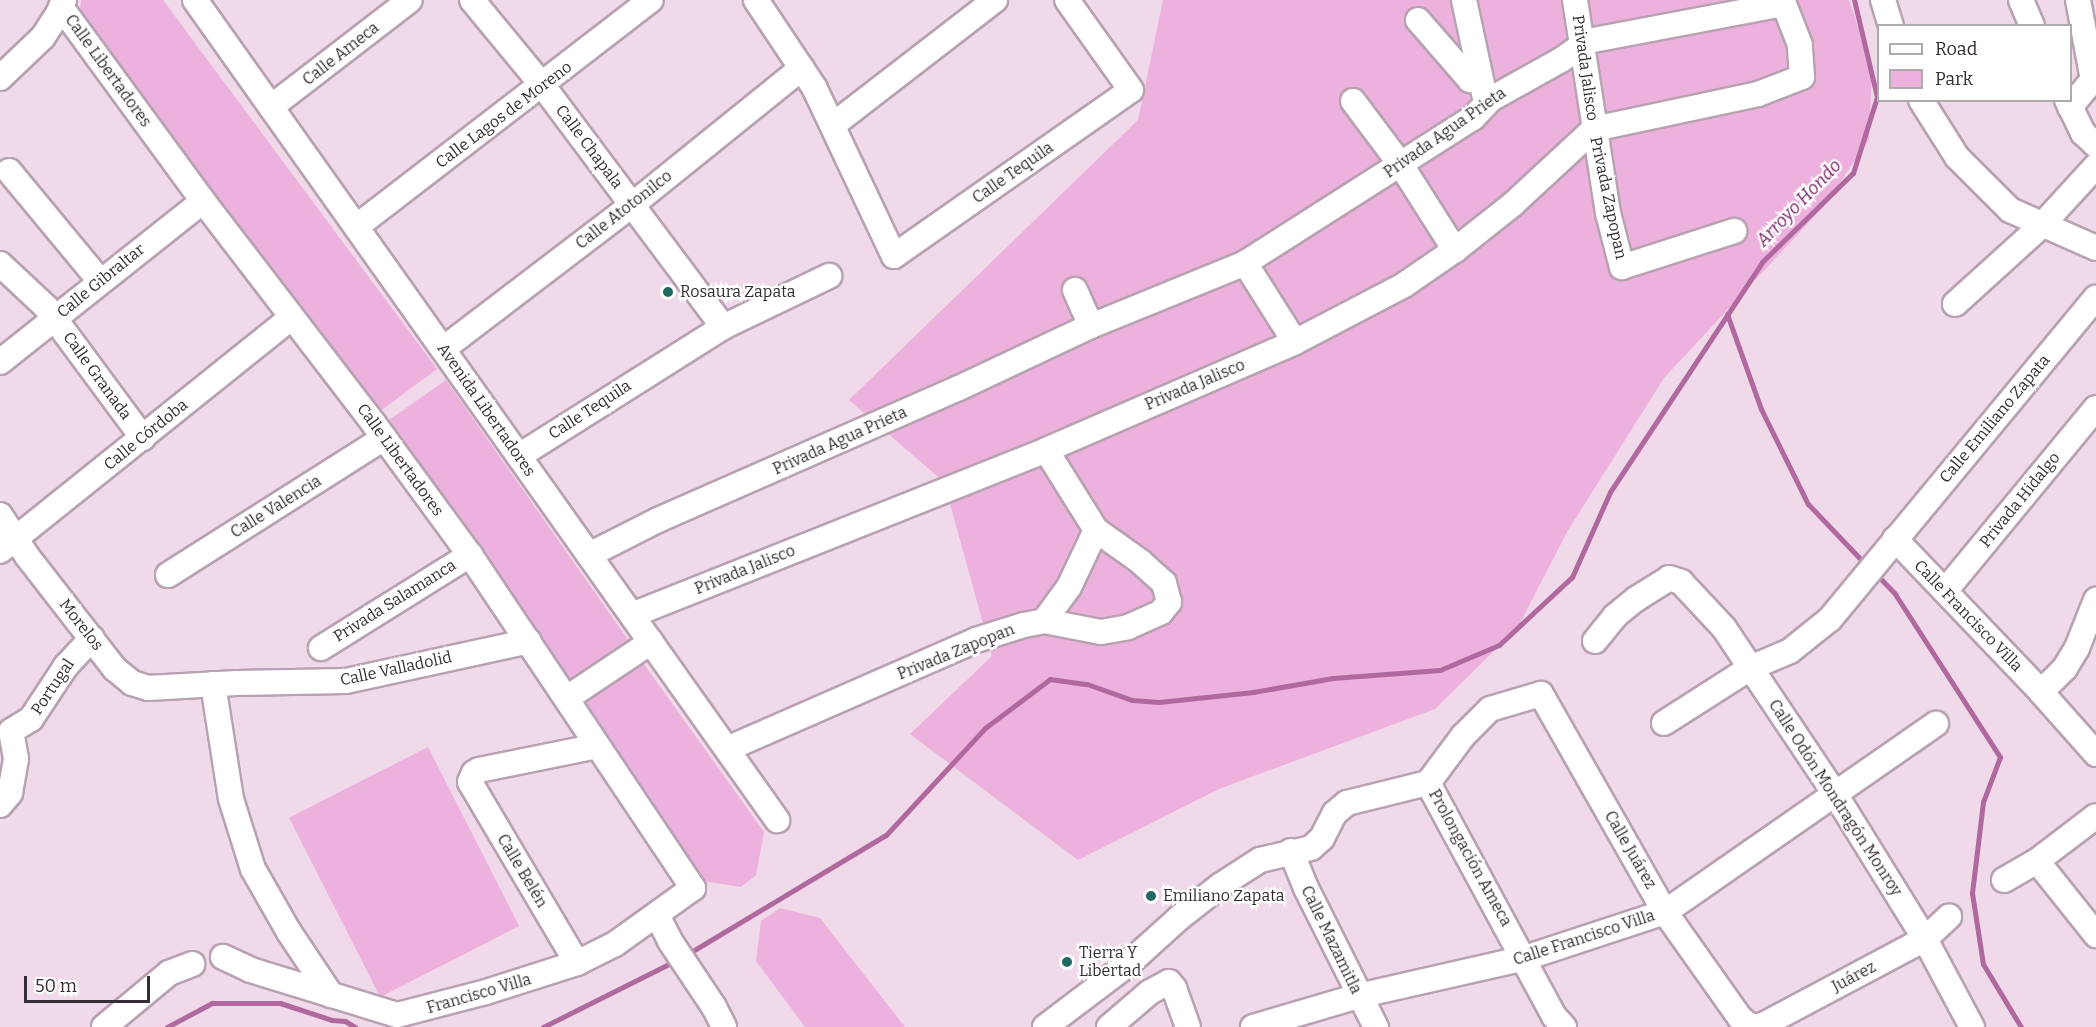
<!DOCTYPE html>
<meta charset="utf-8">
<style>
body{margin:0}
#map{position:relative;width:2096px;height:1027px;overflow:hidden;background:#f0d9e9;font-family:Bitter,serif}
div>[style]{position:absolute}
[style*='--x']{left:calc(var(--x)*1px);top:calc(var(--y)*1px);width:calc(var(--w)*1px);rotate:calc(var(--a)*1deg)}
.green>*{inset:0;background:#edb1dd;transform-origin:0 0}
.stream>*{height:5px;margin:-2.5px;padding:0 2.5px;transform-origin:2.5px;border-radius:2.5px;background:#b0699f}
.roads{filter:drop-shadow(2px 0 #b8a2b2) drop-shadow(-2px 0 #b8a2b2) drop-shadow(0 2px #b8a2b2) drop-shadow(0 -2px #b8a2b2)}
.minor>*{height:24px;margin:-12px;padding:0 12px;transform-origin:12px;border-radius:12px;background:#fff}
.dots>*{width:16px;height:16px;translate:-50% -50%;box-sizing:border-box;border:3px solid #fff;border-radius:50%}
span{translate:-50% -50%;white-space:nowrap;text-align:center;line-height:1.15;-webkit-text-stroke:4.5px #fff;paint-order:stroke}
.street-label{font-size:16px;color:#352d33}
.poi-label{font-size:16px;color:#352d33}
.left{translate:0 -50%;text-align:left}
.water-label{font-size:18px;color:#782268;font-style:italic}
.legend{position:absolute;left:1877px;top:24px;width:195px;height:78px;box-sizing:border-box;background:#fff;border:2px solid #aeabad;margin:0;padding:8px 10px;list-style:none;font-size:18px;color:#352d33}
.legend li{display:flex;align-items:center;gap:12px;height:30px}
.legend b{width:30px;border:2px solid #aeabad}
.scale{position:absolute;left:24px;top:976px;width:126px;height:27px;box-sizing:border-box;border:3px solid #352d33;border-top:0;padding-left:8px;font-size:18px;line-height:21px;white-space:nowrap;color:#352d33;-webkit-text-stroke:4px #fff;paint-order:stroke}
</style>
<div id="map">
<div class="green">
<div style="clip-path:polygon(81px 0,163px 0,437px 369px,375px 415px,79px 18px)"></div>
<div style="clip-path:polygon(1163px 0,1849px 0,1872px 69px,1869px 140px,1823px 207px,1664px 378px,1567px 532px,1518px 627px,1435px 709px,1219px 789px,1078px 860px,910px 734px,992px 656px,944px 482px,849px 400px,1138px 120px)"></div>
<div style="left:446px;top:380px;width:322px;height:77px;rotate:55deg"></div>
<div style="clip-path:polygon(641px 660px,764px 832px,756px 875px,741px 887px,703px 881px,580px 701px)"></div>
<div style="left:428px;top:747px;width:201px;height:156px;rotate:63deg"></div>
<div style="clip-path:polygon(780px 908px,820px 918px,905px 1027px,805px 1027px,756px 961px,761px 921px)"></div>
</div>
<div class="stream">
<div style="--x:1727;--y:314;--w:101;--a:70.3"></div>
<div style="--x:1761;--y:409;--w:106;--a:63.7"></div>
<div style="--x:1808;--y:504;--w:84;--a:46.4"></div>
<div style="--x:1875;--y:573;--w:29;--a:46"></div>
<div style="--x:1895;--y:594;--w:194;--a:57.2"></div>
<div style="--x:2000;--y:757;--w:48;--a:110.7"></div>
<div style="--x:1983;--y:802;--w:92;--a:96.9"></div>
<div style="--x:1972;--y:893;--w:72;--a:81.2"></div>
<div style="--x:1983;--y:964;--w:74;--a:58.9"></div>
<div style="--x:686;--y:955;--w:233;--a:-31"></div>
<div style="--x:886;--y:835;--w:146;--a:-47.2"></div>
<div style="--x:985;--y:728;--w:81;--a:-37"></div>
<div style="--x:1050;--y:679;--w:37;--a:8"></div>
<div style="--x:1087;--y:684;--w:48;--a:19.6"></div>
<div style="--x:1132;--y:700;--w:27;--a:4"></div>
<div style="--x:1159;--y:702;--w:95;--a:-6.1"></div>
<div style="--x:1253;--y:692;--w:81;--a:-9.9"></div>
<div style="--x:1333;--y:678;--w:107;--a:-4.3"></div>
<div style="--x:1440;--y:670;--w:64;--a:-23"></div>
<div style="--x:1499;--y:645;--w:100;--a:-43"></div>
<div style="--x:1572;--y:577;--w:93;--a:-65.9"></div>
<div style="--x:1610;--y:492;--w:276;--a:-56.5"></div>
<div style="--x:1762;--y:262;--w:127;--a:-44.4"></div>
<div style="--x:1853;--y:173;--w:80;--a:-72.5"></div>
<div style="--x:1877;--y:97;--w:100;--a:-103.3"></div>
<div style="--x:167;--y:1027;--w:51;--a:-28.1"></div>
<div style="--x:212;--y:1003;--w:68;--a:0"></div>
<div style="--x:280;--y:1003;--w:55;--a:18.1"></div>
<div style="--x:332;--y:1020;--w:13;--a:4"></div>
<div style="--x:345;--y:1021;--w:12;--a:31"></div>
<div style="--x:543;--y:1027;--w:148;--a:-26.6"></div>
</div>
<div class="roads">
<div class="minor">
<div style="--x:195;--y:0;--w:1006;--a:54.63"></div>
<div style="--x:472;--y:0;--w:112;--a:50.5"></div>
<div style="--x:543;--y:86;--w:301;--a:53.2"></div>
<div style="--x:756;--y:0;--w:105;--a:56.3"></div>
<div style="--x:814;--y:87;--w:187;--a:64.7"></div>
<div style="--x:894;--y:256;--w:289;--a:-35"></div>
<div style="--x:1131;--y:90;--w:110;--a:-125.4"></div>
<div style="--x:1464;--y:0;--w:105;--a:77.9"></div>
<div style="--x:1575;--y:0;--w:216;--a:81.2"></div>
<div style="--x:1608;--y:213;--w:56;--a:75.5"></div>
<div style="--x:1622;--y:267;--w:118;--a:-17.8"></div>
<div style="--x:1883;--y:0;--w:27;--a:73"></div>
<div style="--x:2021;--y:0;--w:28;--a:67"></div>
<div style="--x:61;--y:7;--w:240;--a:53.8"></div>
<div style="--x:203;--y:201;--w:281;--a:52.5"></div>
<div style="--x:374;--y:424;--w:162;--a:53.8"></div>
<div style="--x:470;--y:555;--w:401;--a:56.2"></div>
<div style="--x:693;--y:888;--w:96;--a:144.3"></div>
<div style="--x:615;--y:944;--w:42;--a:153.4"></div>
<div style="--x:577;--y:963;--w:96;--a:162.3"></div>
<div style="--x:486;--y:992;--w:92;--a:165.5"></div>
<div style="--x:397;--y:1015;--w:153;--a:-162.9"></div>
<div style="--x:251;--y:970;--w:31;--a:-155"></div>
<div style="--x:1418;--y:20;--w:79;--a:49.1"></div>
<div style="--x:1470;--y:80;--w:11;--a:5"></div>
<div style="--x:0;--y:78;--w:59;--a:-43.6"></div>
<div style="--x:43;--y:37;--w:27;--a:-57"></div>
<div style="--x:58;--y:14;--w:15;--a:-67"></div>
<div style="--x:1921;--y:100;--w:67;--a:57.7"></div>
<div style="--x:1957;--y:157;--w:75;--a:45"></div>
<div style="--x:2010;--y:210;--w:94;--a:23.8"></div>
<div style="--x:2067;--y:100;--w:37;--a:64"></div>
<div style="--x:2083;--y:133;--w:18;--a:43"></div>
<div style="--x:1353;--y:101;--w:80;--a:53.1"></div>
<div style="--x:1401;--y:165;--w:101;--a:57.6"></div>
<div style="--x:271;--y:107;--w:175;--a:-37.6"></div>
<div style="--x:2070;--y:107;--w:35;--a:-50"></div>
<div style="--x:2093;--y:80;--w:81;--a:-100.6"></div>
<div style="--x:833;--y:125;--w:205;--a:-37.7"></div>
<div style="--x:1594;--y:129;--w:168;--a:-12"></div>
<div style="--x:1758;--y:94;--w:47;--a:-21.1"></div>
<div style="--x:1802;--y:77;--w:32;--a:-94"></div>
<div style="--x:1800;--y:45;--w:44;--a:-111.3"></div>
<div style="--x:9;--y:171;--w:143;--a:50.4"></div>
<div style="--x:356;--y:227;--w:372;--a:-37.6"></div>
<div style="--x:1245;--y:263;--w:93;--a:57.7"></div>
<div style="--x:0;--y:264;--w:63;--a:43.1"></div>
<div style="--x:46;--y:307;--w:163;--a:53.5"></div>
<div style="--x:1075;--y:290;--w:39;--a:66"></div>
<div style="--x:1955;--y:304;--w:116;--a:-42.2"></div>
<div style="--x:2041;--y:226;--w:81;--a:-47.5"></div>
<div style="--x:443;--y:349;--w:238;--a:-37.3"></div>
<div style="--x:632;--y:205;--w:218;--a:-38.9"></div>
<div style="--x:0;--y:362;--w:259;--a:-38.4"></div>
<div style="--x:519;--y:456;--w:241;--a:-32.3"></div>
<div style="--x:723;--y:327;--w:118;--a:-25.7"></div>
<div style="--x:0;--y:515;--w:49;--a:56.6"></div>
<div style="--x:27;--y:556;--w:143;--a:52.1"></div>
<div style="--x:115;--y:669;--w:22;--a:39"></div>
<div style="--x:132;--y:683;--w:17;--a:17"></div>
<div style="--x:148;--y:688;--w:89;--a:-3.2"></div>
<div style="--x:237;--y:683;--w:109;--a:-1.1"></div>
<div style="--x:346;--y:681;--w:187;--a:-12.3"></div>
<div style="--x:1895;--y:539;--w:211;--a:46.3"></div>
<div style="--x:2041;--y:692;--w:83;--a:48.4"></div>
<div style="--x:0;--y:551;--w:374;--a:-38.7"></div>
<div style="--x:589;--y:555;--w:77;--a:-26.9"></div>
<div style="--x:658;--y:520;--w:329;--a:-23.7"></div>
<div style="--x:959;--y:388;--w:146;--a:-25.2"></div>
<div style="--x:1091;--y:326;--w:166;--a:-22.2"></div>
<div style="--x:1245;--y:263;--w:270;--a:-32.5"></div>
<div style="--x:1473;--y:118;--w:26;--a:-47"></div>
<div style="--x:1491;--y:99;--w:80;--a:-29.1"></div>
<div style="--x:1561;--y:60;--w:33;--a:-35"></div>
<div style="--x:1588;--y:41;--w:199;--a:-10.7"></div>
<div style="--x:168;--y:575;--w:256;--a:-32.4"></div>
<div style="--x:1945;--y:591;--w:237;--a:-50.5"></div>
<div style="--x:632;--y:615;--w:446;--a:-21.7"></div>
<div style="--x:1046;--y:450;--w:271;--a:-23.4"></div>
<div style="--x:1295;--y:342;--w:123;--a:-27.6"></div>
<div style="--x:1404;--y:285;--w:62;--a:-34.5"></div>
<div style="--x:1455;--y:250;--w:74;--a:-38.4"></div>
<div style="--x:1513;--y:204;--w:110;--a:-42.8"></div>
<div style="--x:1044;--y:621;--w:42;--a:-53.7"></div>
<div style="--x:1069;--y:587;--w:63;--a:-64.7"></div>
<div style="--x:1595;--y:641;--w:32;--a:-51"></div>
<div style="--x:1615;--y:616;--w:27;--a:-39"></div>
<div style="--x:1636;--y:599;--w:39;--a:-32"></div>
<div style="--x:1669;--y:578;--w:13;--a:18"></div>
<div style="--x:1681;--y:582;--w:63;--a:46.9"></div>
<div style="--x:1724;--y:628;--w:200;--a:56.2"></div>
<div style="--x:1835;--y:794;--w:171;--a:58.2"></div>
<div style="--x:1925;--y:939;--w:100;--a:61.9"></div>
<div style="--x:321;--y:648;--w:176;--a:-32"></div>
<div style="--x:213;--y:684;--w:116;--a:81.1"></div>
<div style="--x:231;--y:799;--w:73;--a:72.6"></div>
<div style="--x:253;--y:869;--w:73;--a:60.3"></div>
<div style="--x:289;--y:932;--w:76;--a:56.3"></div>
<div style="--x:2041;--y:692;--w:34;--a:-45"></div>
<div style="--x:2065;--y:668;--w:23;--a:-59"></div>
<div style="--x:2077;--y:648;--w:52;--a:-68.4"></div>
<div style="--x:567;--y:698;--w:101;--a:-33.7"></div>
<div style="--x:1664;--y:723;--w:102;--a:-32.6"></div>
<div style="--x:1750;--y:668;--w:43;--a:-23"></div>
<div style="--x:1790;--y:651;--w:51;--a:-38.7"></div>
<div style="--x:1830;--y:619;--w:417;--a:-50.4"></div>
<div style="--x:11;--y:731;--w:23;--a:-31"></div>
<div style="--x:31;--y:719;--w:64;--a:-56.6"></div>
<div style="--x:66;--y:666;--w:38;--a:-47"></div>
<div style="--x:727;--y:749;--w:272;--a:-23.6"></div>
<div style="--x:976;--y:640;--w:50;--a:-17.4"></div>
<div style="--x:1024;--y:625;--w:20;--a:-11"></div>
<div style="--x:1044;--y:621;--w:58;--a:10.9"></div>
<div style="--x:1101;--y:632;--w:27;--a:-10"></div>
<div style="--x:1128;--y:627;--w:36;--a:-24"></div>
<div style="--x:1161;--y:612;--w:13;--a:-51"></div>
<div style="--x:1169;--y:602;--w:20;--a:-105"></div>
<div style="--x:1164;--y:583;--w:31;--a:-138"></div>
<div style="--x:1141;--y:562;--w:55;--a:-144.6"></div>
<div style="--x:1096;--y:530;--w:94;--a:-122"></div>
<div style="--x:1428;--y:783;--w:59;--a:-53.3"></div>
<div style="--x:1463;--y:736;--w:38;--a:-45"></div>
<div style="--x:1490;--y:709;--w:53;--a:-16.4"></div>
<div style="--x:1541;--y:694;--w:251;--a:60.4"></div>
<div style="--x:1665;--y:912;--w:130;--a:54.7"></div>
<div style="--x:1740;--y:1018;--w:15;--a:37"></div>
<div style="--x:1428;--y:783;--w:265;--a:61.6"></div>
<div style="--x:1554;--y:1016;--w:15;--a:48"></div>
<div style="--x:0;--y:805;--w:16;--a:-50"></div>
<div style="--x:10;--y:793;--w:35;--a:-80"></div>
<div style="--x:16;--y:759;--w:28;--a:-100"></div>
<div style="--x:1291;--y:851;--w:40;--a:68"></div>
<div style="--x:1306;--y:888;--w:156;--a:63.3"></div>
<div style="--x:2037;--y:861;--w:95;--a:51.4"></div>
<div style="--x:2004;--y:880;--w:38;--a:-30"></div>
<div style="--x:2037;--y:861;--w:74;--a:-37.3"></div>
<div style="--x:657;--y:915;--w:29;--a:63"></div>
<div style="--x:670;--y:941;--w:79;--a:56.3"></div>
<div style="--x:714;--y:1007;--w:22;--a:63"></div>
<div style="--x:577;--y:963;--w:210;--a:-120.6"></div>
<div style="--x:470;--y:782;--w:10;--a:-66"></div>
<div style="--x:474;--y:773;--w:6;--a:-31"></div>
<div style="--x:479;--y:770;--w:121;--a:-11.4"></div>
<div style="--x:104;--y:1027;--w:85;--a:-39.7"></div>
<div style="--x:169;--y:973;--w:25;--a:-21"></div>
<div style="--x:1045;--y:1027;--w:103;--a:-37.1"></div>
<div style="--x:1127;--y:965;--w:70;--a:-42.1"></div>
<div style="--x:1179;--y:918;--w:53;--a:-38.2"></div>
<div style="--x:1221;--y:885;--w:46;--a:-32.7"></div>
<div style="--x:1260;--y:860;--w:52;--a:-13.2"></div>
<div style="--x:1311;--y:848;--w:15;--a:-42"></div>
<div style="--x:1322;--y:838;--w:28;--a:-63"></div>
<div style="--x:1335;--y:813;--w:16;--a:-40"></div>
<div style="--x:1347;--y:803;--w:83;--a:-13.9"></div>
<div style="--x:1109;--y:1027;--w:54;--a:-40.5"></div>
<div style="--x:1150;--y:992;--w:21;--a:-28"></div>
<div style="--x:1169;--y:982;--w:8;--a:50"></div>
<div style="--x:1174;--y:988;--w:41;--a:70.3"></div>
<div style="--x:1253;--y:1027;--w:109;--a:-16.4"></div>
<div style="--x:1358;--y:996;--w:171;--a:-12.8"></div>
<div style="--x:1525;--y:958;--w:147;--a:-18.2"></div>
<div style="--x:1665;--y:912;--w:330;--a:-34.8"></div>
<div style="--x:1754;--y:1027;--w:9;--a:-13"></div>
<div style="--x:1763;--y:1025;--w:183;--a:-28"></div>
<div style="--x:1925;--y:939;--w:33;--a:-43"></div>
</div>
</div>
<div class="dots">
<div style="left:668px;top:292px;background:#206a63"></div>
<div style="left:1151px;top:896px;background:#206a63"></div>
<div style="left:1067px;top:962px;background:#206a63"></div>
</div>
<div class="street-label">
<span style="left:341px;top:54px;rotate:-38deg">Calle Ameca</span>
<span style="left:1585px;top:68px;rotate:82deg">Privada Jalisco</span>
<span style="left:108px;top:71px;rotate:54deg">Calle Libertadores</span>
<span style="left:504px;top:115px;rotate:-37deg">Calle Lagos de Moreno</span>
<span style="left:1445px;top:133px;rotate:-35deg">Privada Agua Prieta</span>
<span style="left:589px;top:147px;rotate:53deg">Calle Chapala</span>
<span style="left:1013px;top:173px;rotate:-35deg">Calle Tequila</span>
<span style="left:1608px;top:198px;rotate:78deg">Privada Zapopan</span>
<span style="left:624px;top:210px;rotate:-38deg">Calle Atotonilco</span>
<span style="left:101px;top:281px;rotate:-39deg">Calle Gibraltar</span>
<span style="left:97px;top:376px;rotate:54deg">Calle Granada</span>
<span style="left:1195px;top:385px;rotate:-23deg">Privada Jalisco</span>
<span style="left:486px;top:410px;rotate:55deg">Avenida Libertadores</span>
<span style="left:590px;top:410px;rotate:-33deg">Calle Tequila</span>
<span style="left:1995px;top:419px;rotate:-50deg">Calle Emiliano Zapata</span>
<span style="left:146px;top:435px;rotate:-39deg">Calle Córdoba</span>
<span style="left:840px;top:441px;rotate:-24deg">Privada Agua Prieta</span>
<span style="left:400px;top:460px;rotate:54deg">Calle Libertadores</span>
<span style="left:2020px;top:500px;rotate:-51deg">Privada Hidalgo</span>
<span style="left:276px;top:507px;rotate:-32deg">Calle Valencia</span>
<span style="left:745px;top:570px;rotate:-22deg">Privada Jalisco</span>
<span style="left:395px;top:601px;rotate:-32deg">Privada Salamanca</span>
<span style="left:1968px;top:616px;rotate:46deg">Calle Francisco Villa</span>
<span style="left:81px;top:625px;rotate:52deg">Morelos</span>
<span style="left:956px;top:652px;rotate:-22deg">Privada Zapopan</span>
<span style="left:396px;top:669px;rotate:-12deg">Calle Valladolid</span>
<span style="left:53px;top:687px;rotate:-56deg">Portugal</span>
<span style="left:1835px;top:798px;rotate:57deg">Calle Odón Mondragón Monroy</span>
<span style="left:1630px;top:850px;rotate:60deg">Calle Juárez</span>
<span style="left:1470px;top:858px;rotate:61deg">Prolongación Ameca</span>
<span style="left:522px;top:871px;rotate:59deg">Calle Belén</span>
<span style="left:1584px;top:938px;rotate:-18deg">Calle Francisco Villa</span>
<span style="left:1331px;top:940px;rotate:64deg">Calle Mazamitla</span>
<span style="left:1854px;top:977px;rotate:-28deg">Juárez</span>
<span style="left:479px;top:994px;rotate:-16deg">Francisco Villa</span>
</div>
<div class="poi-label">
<span class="left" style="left:680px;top:292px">Rosaura Zapata</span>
<span class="left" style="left:1163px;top:896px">Emiliano Zapata</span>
<span class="left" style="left:1079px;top:962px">Tierra Y<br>Libertad</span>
</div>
<div class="water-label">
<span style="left:1799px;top:203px;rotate:-46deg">Arroyo Hondo</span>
</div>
<ul class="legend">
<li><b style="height:8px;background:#fff"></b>Road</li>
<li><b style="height:16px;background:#edb1dd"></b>Park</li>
</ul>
<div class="scale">50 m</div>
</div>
